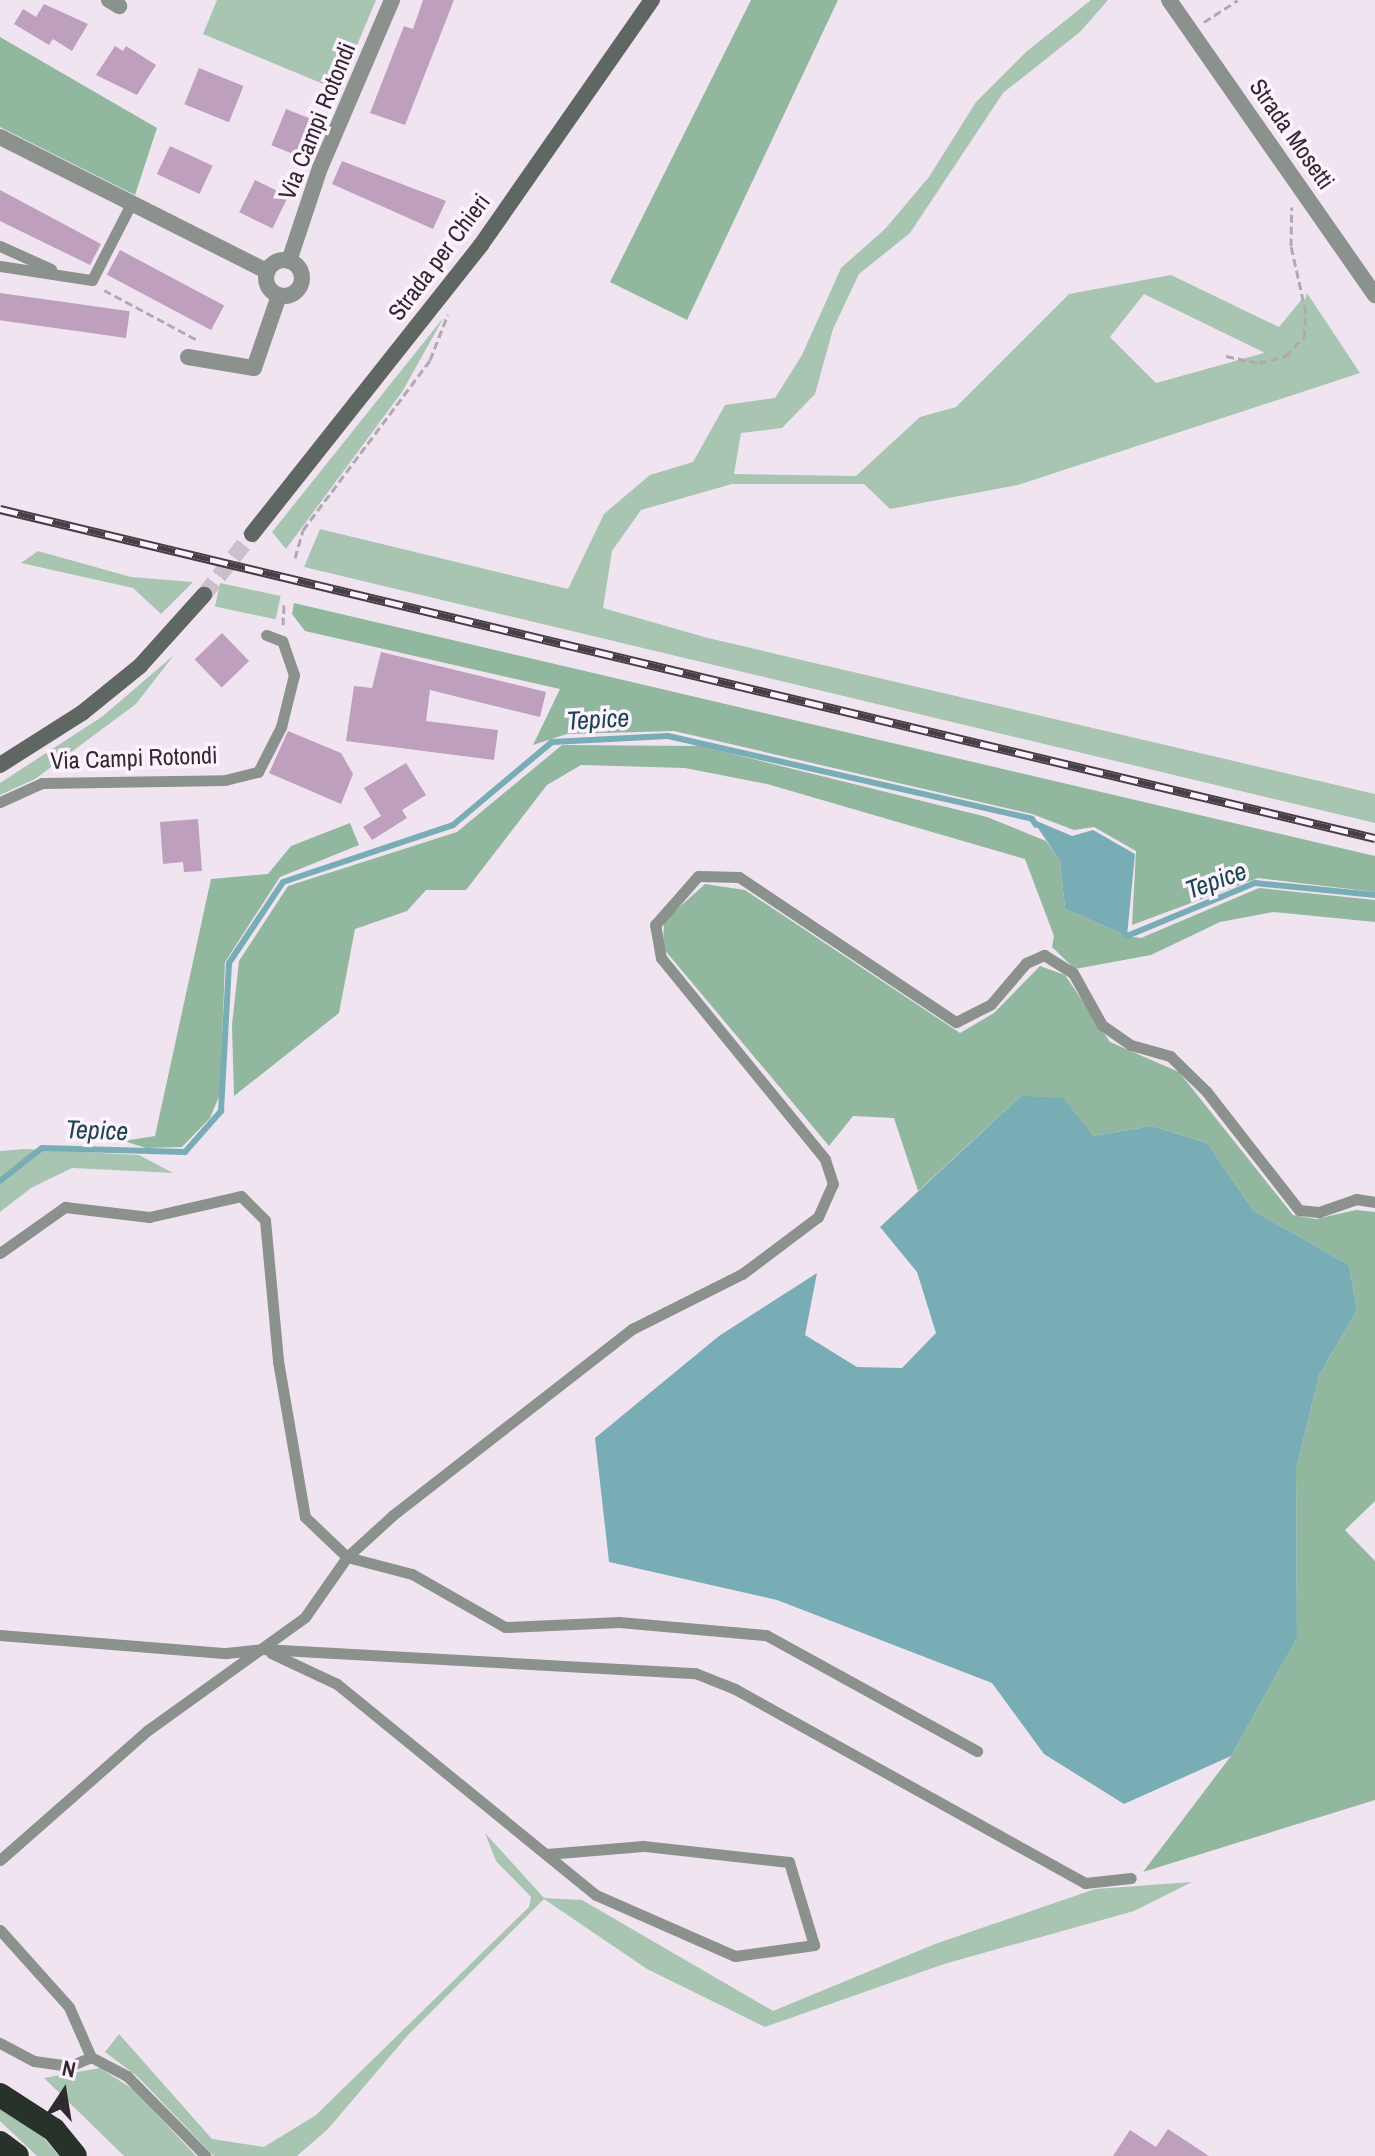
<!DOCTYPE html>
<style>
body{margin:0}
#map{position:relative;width:1375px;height:2156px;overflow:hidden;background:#f1e4f1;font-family:"Archivo Narrow",sans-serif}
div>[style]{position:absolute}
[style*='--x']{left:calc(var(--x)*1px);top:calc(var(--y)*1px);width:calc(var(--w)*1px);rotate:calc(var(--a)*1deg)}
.green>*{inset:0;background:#a8c5b2;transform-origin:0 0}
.forest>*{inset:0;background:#91b89e}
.water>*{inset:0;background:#79adb5}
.stream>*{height:6px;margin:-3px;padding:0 3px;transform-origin:3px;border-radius:3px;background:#79adb5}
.building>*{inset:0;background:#be9fbe;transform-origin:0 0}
.secondary-tunnel>*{height:16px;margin-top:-8px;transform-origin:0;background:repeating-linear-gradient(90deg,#cabfca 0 16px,transparent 0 24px)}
.path>*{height:3px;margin-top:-1.5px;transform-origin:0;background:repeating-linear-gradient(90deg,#b2a8b2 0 8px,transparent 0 12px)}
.lane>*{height:11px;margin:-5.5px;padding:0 5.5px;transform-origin:5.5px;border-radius:5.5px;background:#8b918d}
.street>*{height:16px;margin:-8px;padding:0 8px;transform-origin:8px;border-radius:8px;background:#8b918d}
.street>.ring{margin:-8px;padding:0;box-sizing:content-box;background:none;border:16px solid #8b918d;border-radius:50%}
.secondary>*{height:16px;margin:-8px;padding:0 8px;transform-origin:8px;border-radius:8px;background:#5f6762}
.highway>*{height:24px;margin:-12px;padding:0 12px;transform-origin:12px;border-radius:12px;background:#27322b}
.rail>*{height:9px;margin-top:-4.5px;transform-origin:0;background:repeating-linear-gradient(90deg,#fef2fe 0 18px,#464046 0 36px);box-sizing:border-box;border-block:2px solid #464046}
span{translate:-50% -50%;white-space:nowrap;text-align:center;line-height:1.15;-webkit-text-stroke:7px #fef2fe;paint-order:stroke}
.street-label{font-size:24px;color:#2f2a2f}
.water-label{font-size:26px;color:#18474d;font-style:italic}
.north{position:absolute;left:24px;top:2052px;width:80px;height:80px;-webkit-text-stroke:6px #fef2fe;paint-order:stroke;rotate:12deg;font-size:22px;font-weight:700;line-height:32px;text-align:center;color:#2f2a2f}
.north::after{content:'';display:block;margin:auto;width:28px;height:36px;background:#2f2a2f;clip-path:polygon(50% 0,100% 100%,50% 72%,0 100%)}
</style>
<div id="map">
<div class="green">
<div style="clip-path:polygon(217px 0,376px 0,338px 90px,203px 34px)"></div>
<div style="clip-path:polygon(evenodd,1091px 0,1108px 0,1080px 32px,1003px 93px,910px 233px,859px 274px,833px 329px,815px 394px,782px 428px,741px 433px,734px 474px,856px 476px,920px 417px,956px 407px,1069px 294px,1171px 275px,1279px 327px,1302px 299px,1304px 303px,1307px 293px,1360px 373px,1018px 485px,890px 509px,864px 484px,732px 484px,641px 510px,612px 551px,603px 608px,708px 638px,1375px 794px,1375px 823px,304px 567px,320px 529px,568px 589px,604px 514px,650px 475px,693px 462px,725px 405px,775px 398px,802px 355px,841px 268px,885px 229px,929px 177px,976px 102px,1026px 52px,1091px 0,1144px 294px,1263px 352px,1264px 353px,1156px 383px,1110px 337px,1144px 294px)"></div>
<div style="clip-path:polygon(444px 317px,402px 392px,286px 549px,272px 532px)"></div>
<div style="clip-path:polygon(38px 551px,131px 577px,193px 582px,161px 614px,133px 588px,21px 563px)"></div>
<div style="left:220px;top:583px;width:62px;height:24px;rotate:12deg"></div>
<div style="clip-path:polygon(174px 655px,136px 704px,35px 779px,0 795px,0 783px,103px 716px)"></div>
<div style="clip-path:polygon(24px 1149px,139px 1155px,173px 1173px,72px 1168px,31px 1188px,0 1212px,0 1151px)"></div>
<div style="clip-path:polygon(485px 1833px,544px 1898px,582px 1900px,773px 2011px,935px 1944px,1095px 1889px,1192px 1882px,1134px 1911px,944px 1964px,765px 2027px,647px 1969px,544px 1899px,408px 2035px,328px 2129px,297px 2156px,214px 2156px,138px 2077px,105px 2052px,119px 2034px,212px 2139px,264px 2147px,316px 2115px,529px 1907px,531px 1897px,496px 1861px)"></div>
<div style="clip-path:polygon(100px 2068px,134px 2090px,196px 2156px,124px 2156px,44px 2078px)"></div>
<div style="clip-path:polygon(0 2103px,39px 2132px,59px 2156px,37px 2156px,0 2121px)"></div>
</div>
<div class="forest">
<div style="clip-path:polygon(751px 0,838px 0,687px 320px,610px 282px)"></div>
<div style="clip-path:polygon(0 37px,157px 128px,135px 195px,0 127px)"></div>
<div style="clip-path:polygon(294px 603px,1375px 856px,1375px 892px,1258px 878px,1132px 925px,1136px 851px,1094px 827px,1074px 830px,1032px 814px,674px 731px,567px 734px,533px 745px,560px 689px,305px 631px,292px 614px)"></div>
<div style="clip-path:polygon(562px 745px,700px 746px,987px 817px,1046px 841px,1060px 861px,1065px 909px,1127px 936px,1141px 938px,1259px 888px,1375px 900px,1375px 922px,1274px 912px,1220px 922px,1151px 955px,1075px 969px,1052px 947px,1054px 936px,1025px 859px,767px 784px,685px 768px,581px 765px,547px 785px,466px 890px,426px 890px,407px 911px,355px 929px,339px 1013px,234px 1096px,232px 1025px,239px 961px,288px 886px,457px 832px)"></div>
<div style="clip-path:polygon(350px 823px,359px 845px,280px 877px,225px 962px,220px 1094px,210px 1118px,182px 1147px,146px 1148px,124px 1141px,155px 1136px,211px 879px,268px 874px,291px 846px)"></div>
<div style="clip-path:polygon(705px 884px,745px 890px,960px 1033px,994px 1013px,1040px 966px,1065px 975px,1110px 1042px,1179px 1072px,1293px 1215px,1316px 1219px,1356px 1210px,1375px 1212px,1375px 1501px,1345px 1530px,1375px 1561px,1375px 1800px,1143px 1872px,1231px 1756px,1297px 1638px,1296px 1470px,1319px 1375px,1357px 1311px,1349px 1265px,1254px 1211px,1207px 1143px,1152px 1126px,1093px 1136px,1021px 1096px,918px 1191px,894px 1118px,853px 1116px,829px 1146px,663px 948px,664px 921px)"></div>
</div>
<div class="water">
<div style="clip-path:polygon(1032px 819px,1072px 836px,1093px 830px,1135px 854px,1127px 936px,1065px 909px,1060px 861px)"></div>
<div style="clip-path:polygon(1021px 1096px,1063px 1098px,1093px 1136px,1152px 1126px,1207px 1143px,1254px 1211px,1349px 1265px,1357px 1311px,1319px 1375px,1296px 1470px,1297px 1638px,1231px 1756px,1124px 1804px,1044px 1754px,992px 1683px,777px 1600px,609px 1562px,595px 1438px,719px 1336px,817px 1273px,805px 1335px,857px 1367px,902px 1368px,936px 1333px,917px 1272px,880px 1227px)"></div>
</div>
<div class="stream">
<div style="--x:1124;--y:933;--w:4;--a:45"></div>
<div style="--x:1127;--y:936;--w:139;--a:-22.5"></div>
<div style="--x:1255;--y:883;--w:121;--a:5.7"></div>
<div style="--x:0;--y:1181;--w:53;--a:-38.2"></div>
<div style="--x:42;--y:1148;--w:143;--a:1.6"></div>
<div style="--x:185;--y:1152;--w:55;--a:-48.7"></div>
<div style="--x:221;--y:1111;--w:148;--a:-86.9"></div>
<div style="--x:229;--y:963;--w:97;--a:-56.3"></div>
<div style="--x:283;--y:882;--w:179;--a:-18.5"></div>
<div style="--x:453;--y:825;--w:129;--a:-40"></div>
<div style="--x:552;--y:742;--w:116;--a:-3"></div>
<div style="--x:668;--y:736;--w:373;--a:12.8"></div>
<div style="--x:1032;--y:819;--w:7;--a:56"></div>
</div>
<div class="building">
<div style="clip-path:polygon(423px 0,454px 0,405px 125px,370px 113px,404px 26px,413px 29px)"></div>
<div style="clip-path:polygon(44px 4px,88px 24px,72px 51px,53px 39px,49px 45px,14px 24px,23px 9px,36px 17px)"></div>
<div style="clip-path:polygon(115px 46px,123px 51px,126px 46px,156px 65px,137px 95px,96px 75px)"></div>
<div style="left:199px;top:68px;width:48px;height:39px;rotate:22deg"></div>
<div style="left:286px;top:109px;width:37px;height:39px;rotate:22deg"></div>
<div style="left:170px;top:146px;width:47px;height:31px;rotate:25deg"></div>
<div style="clip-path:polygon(342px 161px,446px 201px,433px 229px,332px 184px)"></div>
<div style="left:255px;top:180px;width:37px;height:36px;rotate:26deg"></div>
<div style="clip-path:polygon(0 190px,101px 244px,90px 265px,0 221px)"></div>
<div style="left:120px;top:250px;width:118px;height:28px;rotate:28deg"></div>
<div style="left:0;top:293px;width:131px;height:27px;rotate:8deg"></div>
<div style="left:222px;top:633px;width:39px;height:38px;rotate:46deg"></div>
<div style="clip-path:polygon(381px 652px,546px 692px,540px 717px,430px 690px,426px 721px,498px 730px,494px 760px,346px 741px,354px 686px,372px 688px)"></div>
<div style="clip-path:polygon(288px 731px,341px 753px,353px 774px,341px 804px,269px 773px)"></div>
<div style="clip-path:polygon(406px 763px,426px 795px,402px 810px,407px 818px,372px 840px,363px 827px,381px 816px,364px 788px)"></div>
<div style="clip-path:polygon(198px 819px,202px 871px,184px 872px,183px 862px,163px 864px,160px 822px)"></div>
<div style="clip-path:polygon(1168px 2129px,1209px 2156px,1113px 2156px,1130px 2130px,1156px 2147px)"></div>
</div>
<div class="secondary-tunnel">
<div style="--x:204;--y:595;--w:78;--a:-51.8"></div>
</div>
<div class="path">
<div style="--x:1204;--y:22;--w:40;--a:-32.9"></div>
<div style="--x:104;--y:290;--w:108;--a:28.2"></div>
<div style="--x:1226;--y:356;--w:34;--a:12"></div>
<div style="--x:1259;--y:363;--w:28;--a:-15"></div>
<div style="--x:1286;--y:356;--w:26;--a:-47"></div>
<div style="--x:1304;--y:337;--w:24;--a:-85"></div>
<div style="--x:1306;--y:313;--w:69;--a:-102.6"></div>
<div style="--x:1291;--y:246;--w:39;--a:-89"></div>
<div style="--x:295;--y:558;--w:29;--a:-74"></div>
<div style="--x:303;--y:530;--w:212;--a:-53.2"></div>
<div style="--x:430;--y:360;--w:49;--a:-68.6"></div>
<div style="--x:283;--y:625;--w:21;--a:-87"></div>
</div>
<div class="lane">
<div style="--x:0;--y:246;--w:56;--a:24.3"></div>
<div style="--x:0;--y:266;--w:93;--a:8.7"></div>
<div style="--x:92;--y:280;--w:88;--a:-62.9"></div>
<div style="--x:0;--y:802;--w:46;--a:-24.3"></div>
<div style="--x:42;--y:783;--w:183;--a:-0.9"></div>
<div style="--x:225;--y:780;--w:34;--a:-14"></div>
<div style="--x:258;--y:772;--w:51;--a:-62.9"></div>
<div style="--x:281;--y:727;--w:54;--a:-76"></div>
<div style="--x:294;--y:675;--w:36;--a:-109"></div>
<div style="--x:282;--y:641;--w:17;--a:-159"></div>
<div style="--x:0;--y:1253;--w:80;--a:-35.3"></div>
<div style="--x:65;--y:1207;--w:85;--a:6.8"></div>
<div style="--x:149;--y:1217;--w:94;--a:-12.9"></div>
<div style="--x:241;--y:1196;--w:34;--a:45"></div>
<div style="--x:265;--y:1220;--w:142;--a:84.7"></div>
<div style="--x:278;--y:1361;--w:158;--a:80.2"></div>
<div style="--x:305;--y:1517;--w:58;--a:43.6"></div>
<div style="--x:347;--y:1557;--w:67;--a:14.7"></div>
<div style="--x:412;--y:1574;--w:107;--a:29.7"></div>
<div style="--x:505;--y:1627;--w:114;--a:-2.5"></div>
<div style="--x:619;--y:1622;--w:148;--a:5.1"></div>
<div style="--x:766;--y:1635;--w:241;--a:28.8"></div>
<div style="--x:0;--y:1635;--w:227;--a:4.6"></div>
<div style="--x:226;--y:1653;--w:37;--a:-6"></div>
<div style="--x:263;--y:1649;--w:433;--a:3.2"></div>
<div style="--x:695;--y:1673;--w:43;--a:21.8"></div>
<div style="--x:735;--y:1689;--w:400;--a:29"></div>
<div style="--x:1085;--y:1883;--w:46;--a:-6.2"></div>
<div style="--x:271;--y:1653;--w:73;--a:25.2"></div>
<div style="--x:337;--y:1684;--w:334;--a:39.2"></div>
<div style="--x:596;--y:1895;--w:152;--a:23.7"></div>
<div style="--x:735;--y:1956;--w:80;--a:-7.9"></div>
<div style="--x:814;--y:1945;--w:87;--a:-106.8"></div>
<div style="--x:789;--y:1862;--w:147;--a:-173.7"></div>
<div style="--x:643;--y:1846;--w:97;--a:175.3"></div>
<div style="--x:0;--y:1860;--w:197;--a:-41.3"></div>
<div style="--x:148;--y:1730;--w:193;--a:-35.7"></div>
<div style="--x:305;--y:1617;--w:73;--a:-55"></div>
<div style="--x:347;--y:1557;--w:62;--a:-42.4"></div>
<div style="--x:393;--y:1515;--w:303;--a:-37.9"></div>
<div style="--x:632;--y:1329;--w:123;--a:-26.6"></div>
<div style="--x:742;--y:1274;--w:95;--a:-36.9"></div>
<div style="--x:818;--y:1217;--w:36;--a:-66"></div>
<div style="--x:833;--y:1184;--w:26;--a:-108"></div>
<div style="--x:825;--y:1159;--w:259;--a:-129.2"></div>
<div style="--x:661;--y:958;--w:34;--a:-100"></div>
<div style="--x:655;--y:925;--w:65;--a:-48.7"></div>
<div style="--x:698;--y:876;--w:41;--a:1.4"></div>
<div style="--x:739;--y:877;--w:261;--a:33.8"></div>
<div style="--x:956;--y:1022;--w:39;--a:-27"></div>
<div style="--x:991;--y:1004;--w:54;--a:-49.5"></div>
<div style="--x:1026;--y:963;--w:20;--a:-24"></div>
<div style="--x:1044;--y:955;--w:34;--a:32"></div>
<div style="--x:1073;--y:973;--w:60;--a:60.9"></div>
<div style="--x:1102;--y:1025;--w:35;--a:35"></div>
<div style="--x:1131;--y:1045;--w:41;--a:15.8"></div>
<div style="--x:1170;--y:1056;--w:50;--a:44.2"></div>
<div style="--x:1206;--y:1091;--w:151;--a:52"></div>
<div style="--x:1299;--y:1210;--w:20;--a:6"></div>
<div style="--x:1319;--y:1212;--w:39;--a:-19"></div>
<div style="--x:1356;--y:1199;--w:19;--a:9"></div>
<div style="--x:0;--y:1930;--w:103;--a:48.1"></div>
<div style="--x:69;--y:2007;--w:55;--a:66.3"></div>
<div style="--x:91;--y:2057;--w:41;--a:27.8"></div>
<div style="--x:127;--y:2076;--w:112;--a:45.4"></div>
<div style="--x:0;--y:2043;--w:38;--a:28"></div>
<div style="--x:34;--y:2061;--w:36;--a:8"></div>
<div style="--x:70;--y:2066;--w:23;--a:-23"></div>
</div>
<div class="street">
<div style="--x:109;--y:0;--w:12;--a:31"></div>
<div style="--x:1169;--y:0;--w:360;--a:55.1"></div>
<div style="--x:0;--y:137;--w:299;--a:26.7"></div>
<div class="ring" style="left:266px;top:260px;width:20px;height:20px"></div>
<div style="--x:289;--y:261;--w:98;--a:-71.6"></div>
<div style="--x:320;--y:168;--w:183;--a:-66.8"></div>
<div style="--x:188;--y:357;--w:67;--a:9.5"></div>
<div style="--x:254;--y:368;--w:76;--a:-70.9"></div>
</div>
<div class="secondary">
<div style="--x:252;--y:534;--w:369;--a:-51.6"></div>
<div style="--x:481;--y:245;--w:299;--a:-55.1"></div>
<div style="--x:0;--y:765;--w:97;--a:-32.4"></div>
<div style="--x:82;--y:713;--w:75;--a:-39"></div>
<div style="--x:140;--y:666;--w:96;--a:-48"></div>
</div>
<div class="highway">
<div style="--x:0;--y:2095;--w:64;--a:32.9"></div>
<div style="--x:54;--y:2130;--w:33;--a:51"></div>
<div style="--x:0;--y:2143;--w:21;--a:37"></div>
</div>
<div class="rail">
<div style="--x:0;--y:509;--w:1414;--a:13.46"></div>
</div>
<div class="street-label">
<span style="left:317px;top:121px;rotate:-68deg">Via Campi Rotondi</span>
<span style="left:1292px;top:134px;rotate:55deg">Strada Mosetti</span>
<span style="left:439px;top:257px;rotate:-53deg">Strada per Chieri</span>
<span style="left:134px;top:758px;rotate:-2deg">Via Campi Rotondi</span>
</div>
<div class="water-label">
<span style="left:598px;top:719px;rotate:-3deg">Tepice</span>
<span style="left:1216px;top:880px;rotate:-20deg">Tepice</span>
<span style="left:97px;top:1130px;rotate:2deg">Tepice</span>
</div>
<div class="north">N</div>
</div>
